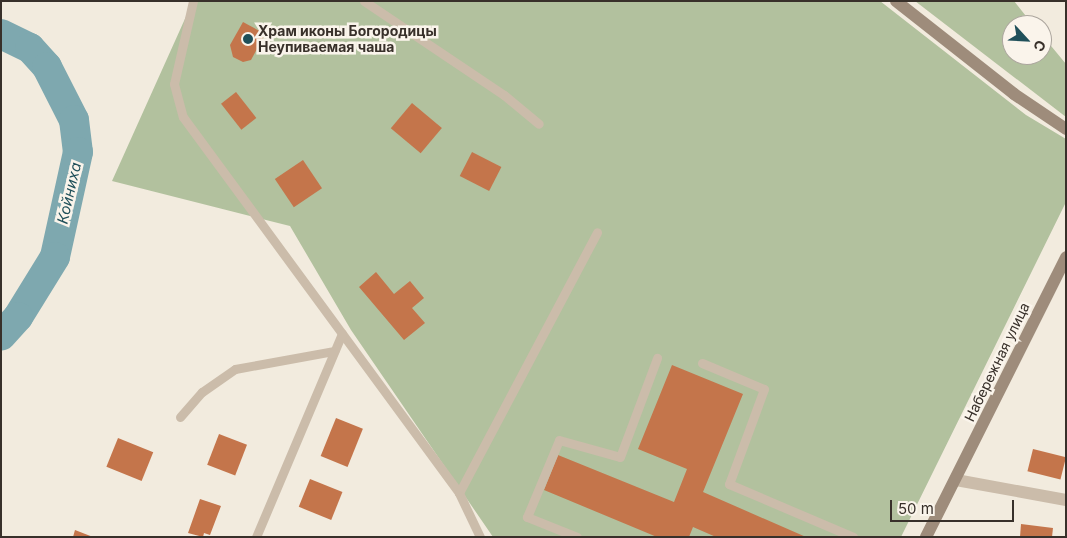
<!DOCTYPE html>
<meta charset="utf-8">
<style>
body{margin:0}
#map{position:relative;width:1067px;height:538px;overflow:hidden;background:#f2ebde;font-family:Inter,sans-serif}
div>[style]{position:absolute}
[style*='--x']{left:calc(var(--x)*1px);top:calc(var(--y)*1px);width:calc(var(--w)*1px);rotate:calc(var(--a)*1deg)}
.green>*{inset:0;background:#b2c19e}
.river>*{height:30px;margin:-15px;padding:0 15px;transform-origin:15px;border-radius:15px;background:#7ea8af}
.building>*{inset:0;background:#c4754b;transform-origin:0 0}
.lane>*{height:9px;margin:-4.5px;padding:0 4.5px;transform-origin:4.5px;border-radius:4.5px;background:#cbbcaa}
.street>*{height:12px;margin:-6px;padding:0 6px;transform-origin:6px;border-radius:6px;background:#cbbcaa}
.secondary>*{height:12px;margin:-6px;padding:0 6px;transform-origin:6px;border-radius:6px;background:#9e8c7b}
.dots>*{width:14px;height:14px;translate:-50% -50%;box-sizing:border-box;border:2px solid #faf4eb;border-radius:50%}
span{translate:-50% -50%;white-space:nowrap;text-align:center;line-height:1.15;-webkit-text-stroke:5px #faf4eb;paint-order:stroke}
.poi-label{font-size:14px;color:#38302a;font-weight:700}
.left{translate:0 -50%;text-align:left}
.street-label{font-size:14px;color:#38302a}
.water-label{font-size:15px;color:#1f4f59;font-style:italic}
.frame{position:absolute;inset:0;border:2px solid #38302a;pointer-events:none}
.north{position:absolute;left:1002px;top:15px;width:50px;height:50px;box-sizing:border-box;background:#faf4eb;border:1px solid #aca69e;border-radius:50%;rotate:115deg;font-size:14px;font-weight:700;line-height:20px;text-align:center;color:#38302a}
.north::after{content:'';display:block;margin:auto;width:18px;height:22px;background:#1f4f59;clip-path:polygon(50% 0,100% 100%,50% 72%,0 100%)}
.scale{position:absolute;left:890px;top:500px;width:124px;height:22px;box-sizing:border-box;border:2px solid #38302a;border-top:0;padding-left:6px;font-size:15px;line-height:18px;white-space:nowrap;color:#38302a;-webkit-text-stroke:4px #faf4eb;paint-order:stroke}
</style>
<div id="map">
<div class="green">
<div style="clip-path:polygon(193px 1px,880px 1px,1026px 115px,1066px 139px,1066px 202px,901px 537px,493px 537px,351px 330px,290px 226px,112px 181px)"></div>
<div style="clip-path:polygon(915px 1px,1014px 1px,1033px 25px,1012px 25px,1012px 55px,1042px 55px,1042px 35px,1066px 64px,1066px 117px)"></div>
</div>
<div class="river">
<div style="--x:1;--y:34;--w:32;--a:26"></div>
<div style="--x:30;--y:48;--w:25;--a:48"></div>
<div style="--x:47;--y:67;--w:59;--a:63"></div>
<div style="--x:74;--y:120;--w:32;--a:83"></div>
<div style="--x:78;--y:152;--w:107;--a:102.4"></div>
<div style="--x:55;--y:257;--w:70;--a:121.7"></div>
<div style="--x:18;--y:317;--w:25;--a:132"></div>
</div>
<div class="building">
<div style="clip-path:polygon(243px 22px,265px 34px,251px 60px,243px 62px,233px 57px,230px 45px)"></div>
<div style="left:236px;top:92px;width:33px;height:19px;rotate:52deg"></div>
<div style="left:412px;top:103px;width:39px;height:33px;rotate:40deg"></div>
<div style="left:472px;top:152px;width:33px;height:27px;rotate:27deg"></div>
<div style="left:303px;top:160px;width:34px;height:34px;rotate:56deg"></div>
<div style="clip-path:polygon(376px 272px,394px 294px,410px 281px,424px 298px,412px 308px,425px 323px,404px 340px,359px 287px)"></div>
<div style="clip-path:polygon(672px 365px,743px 394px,703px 492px,806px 537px,716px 537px,693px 527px,689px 537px,657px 537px,544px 490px,558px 455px,674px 502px,687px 469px,638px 449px)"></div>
<div style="left:336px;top:418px;width:29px;height:41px;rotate:22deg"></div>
<div style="left:219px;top:434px;width:30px;height:33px;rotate:21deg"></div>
<div style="left:118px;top:438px;width:38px;height:31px;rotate:22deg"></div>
<div style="left:1033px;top:449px;width:34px;height:23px;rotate:14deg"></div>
<div style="left:310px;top:479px;width:35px;height:30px;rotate:22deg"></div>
<div style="clip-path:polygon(200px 499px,221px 506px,210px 535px,204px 533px,203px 537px,188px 533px)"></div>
<div style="clip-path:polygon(1021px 524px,1053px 528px,1052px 537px,1020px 537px)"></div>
<div style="clip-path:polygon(75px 530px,93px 537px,73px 537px)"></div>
</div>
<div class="lane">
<div style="--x:193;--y:1;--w:85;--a:102.9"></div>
<div style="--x:174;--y:84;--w:34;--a:75"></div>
<div style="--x:183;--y:117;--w:466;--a:53.7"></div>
<div style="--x:459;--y:493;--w:49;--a:64.5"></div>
<div style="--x:364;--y:1;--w:169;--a:33.9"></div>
<div style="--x:504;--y:95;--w:45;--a:39.6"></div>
<div style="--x:702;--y:363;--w:67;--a:22.8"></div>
<div style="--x:764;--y:389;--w:101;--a:110.2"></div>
<div style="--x:729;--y:484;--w:135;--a:23.1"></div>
<div style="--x:180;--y:417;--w:33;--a:-49"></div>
<div style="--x:202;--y:392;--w:40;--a:-34.9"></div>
<div style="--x:235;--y:369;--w:101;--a:-10.3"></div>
<div style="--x:459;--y:493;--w:295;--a:-62.1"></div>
<div style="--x:256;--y:537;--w:221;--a:-67.1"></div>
<div style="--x:577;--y:537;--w:54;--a:-158.2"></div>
<div style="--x:527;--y:517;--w:83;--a:-67.4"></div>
<div style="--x:559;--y:440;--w:63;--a:15.6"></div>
<div style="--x:620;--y:457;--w:106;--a:-69.5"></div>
</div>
<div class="street">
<div style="--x:956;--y:480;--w:112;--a:10.3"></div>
</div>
<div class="secondary">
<div style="--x:896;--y:1;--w:150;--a:38.2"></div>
<div style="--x:1014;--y:94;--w:63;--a:33.9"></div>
<div style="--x:926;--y:537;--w:313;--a:-63.4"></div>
</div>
<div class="dots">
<div style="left:248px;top:39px;background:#1f4f59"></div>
</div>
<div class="poi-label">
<span class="left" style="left:258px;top:39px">Храм иконы Богородицы<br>Неупиваемая чаша</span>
</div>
<div class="street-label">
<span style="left:997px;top:362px;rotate:-64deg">Набережная улица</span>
</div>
<div class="water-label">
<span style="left:69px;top:193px;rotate:-77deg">Койниха</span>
</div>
<div class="frame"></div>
<div class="north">С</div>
<div class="scale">50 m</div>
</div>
